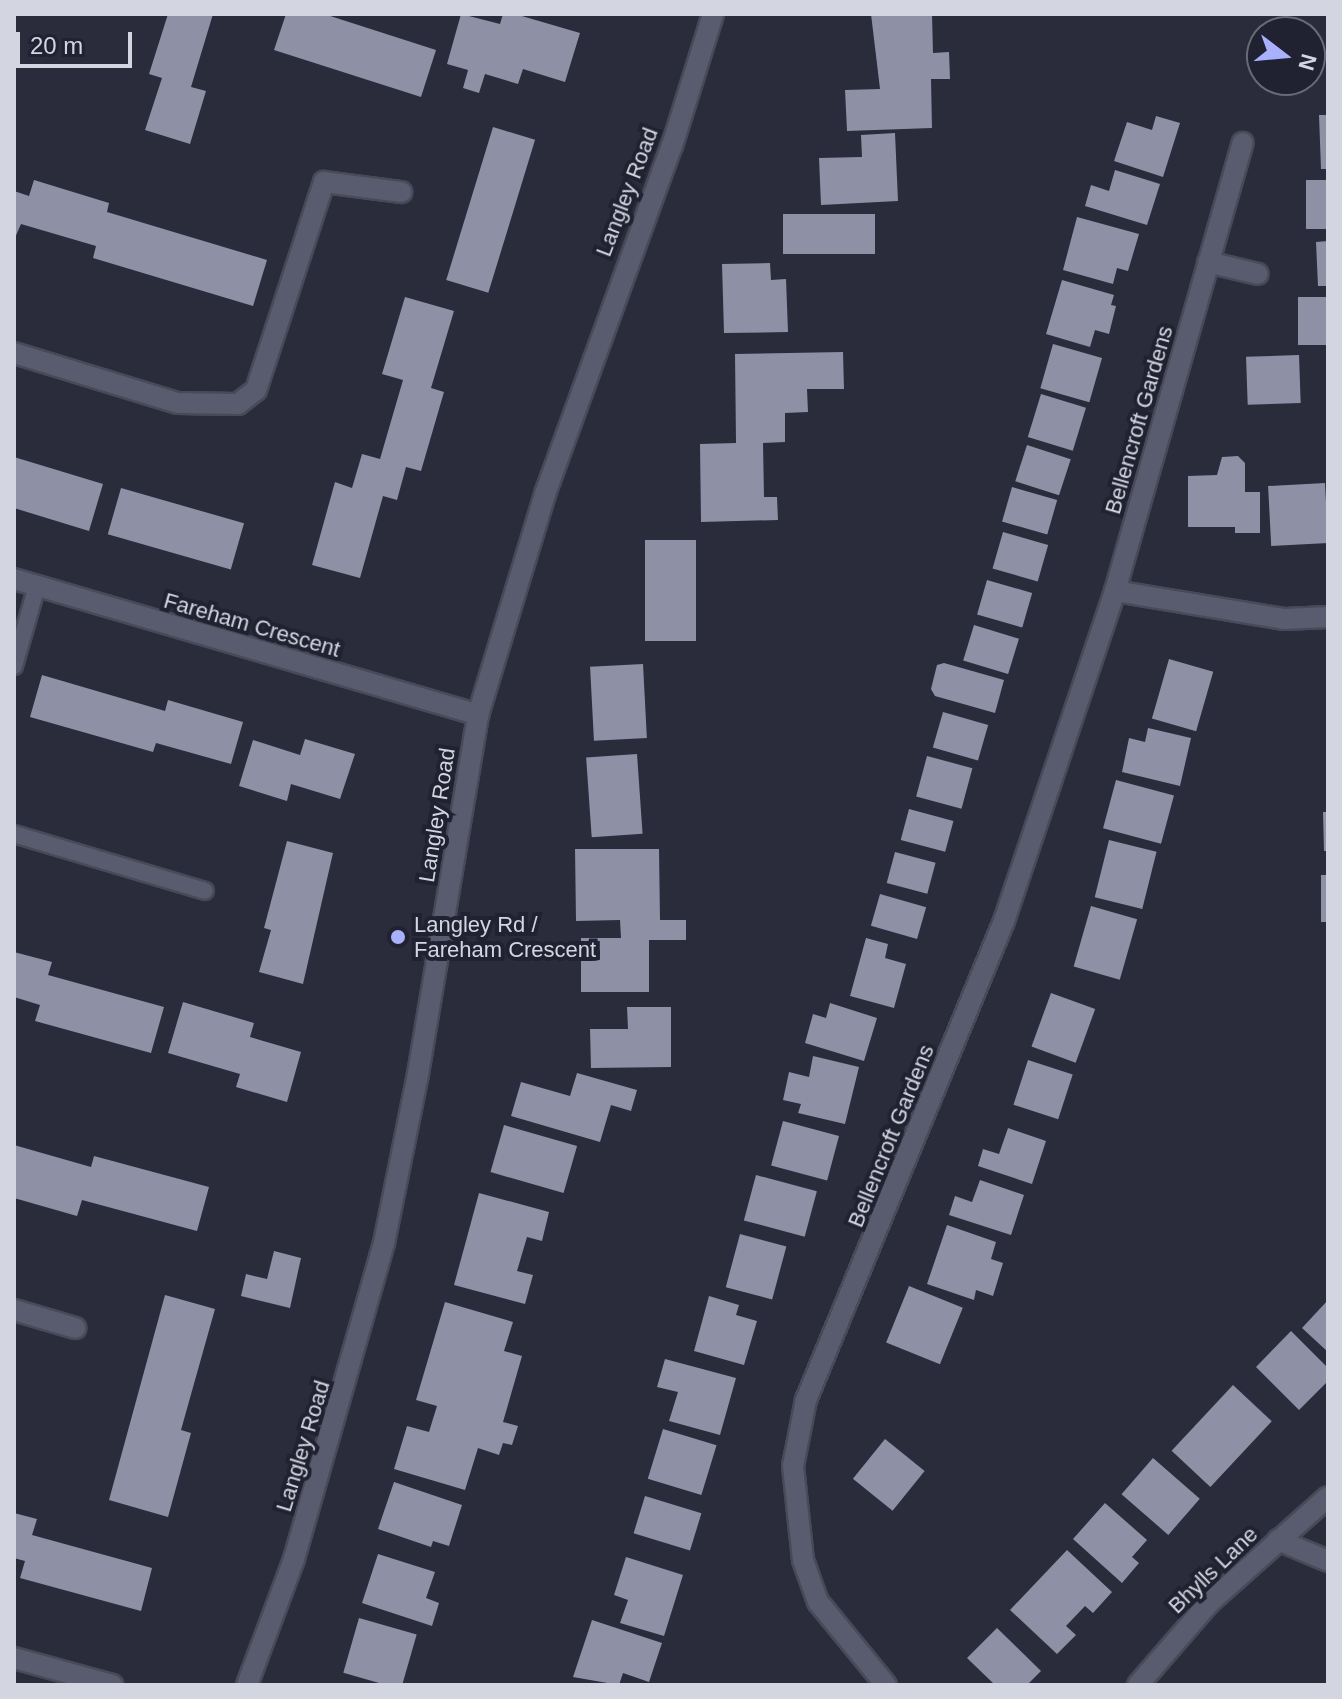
<!DOCTYPE html>
<style>
body{margin:0}
#map{position:relative;width:1342px;height:1699px;overflow:hidden;background:#2a2c3c;font-family:Helvetica,sans-serif}
div>[style]{position:absolute}
[style*='--x']{left:calc(var(--x)*1px);top:calc(var(--y)*1px);width:calc(var(--w)*1px);rotate:calc(var(--a)*1deg)}
.building>*{inset:0;background:#8e90a5;transform-origin:0 0}
.roads{filter:drop-shadow(2px 0 #484a58) drop-shadow(-2px 0 #484a58) drop-shadow(0 2px #484a58) drop-shadow(0 -2px #484a58)}
.lane>*{height:16px;margin:-8px;padding:0 8px;transform-origin:8px;border-radius:8px;background:#595b6e}
.street>*{height:20px;margin:-10px;padding:0 10px;transform-origin:10px;border-radius:10px;background:#595b6e}
.secondary>*{height:20px;margin:-10px;padding:0 10px;transform-origin:10px;border-radius:10px;background:#595b6e}
.dots>*{width:22px;height:22px;translate:-50% -50%;box-sizing:border-box;border:4px solid #202232;border-radius:50%}
span{translate:-50% -50%;white-space:nowrap;text-align:center;line-height:1.15;-webkit-text-stroke:8px #202232;paint-order:stroke}
.street-label{font-size:22px;color:#d3d5e0}
.poi-label{font-size:22px;color:#d3d5e0}
.left{translate:0 -50%;text-align:left}
.frame{position:absolute;inset:0;border:16px solid #d3d5e0;pointer-events:none}
.north{position:absolute;left:1246px;top:16px;width:80px;height:80px;box-sizing:border-box;background:#202232;border:2px solid #686a78;border-radius:50%;rotate:106deg;font-size:22px;font-weight:700;line-height:32px;text-align:center;color:#d3d5e0}
.north::after{content:'';display:block;margin:auto;width:28px;height:36px;background:#a9b0fc;clip-path:polygon(50% 0,100% 100%,50% 72%,0 100%)}
.scale{position:absolute;left:16px;top:32px;width:116px;height:36px;box-sizing:border-box;border:4px solid #d3d5e0;border-top:0;padding-left:10px;font-size:24px;line-height:28px;white-space:nowrap;color:#d3d5e0;-webkit-text-stroke:6px #202232;paint-order:stroke}
</style>
<div id="map">
<div class="building">
<div style="clip-path:polygon(168px 14px,213px 14px,191px 87px,206px 91px,190px 144px,145px 130px,162px 78px,149px 74px)"></div>
<div style="clip-path:polygon(286px 14px,324px 14px,436px 50px,421px 97px,274px 50px)"></div>
<div style="clip-path:polygon(461px 14px,500px 24px,503px 14px,515px 14px,580px 33px,565px 82px,523px 69px,518px 84px,485px 74px,479px 93px,463px 88px,468px 70px,447px 64px)"></div>
<div style="clip-path:polygon(871px 14px,932px 14px,933px 53px,949px 52px,950px 79px,931px 79px,932px 128px,847px 131px,845px 90px,880px 89px)"></div>
<div style="clip-path:polygon(1319px 115px,1328px 115px,1328px 169px,1321px 169px)"></div>
<div style="clip-path:polygon(1156px 116px,1180px 123px,1163px 177px,1114px 161px,1127px 122px,1152px 130px)"></div>
<div style="left:493px;top:127px;width:44px;height:160px;rotate:17deg"></div>
<div style="clip-path:polygon(895px 133px,898px 201px,821px 205px,819px 158px,862px 157px,861px 135px)"></div>
<div style="clip-path:polygon(1115px 170px,1160px 184px,1147px 225px,1085px 206px,1091px 185px,1109px 191px)"></div>
<div style="clip-path:polygon(34px 180px,109px 203px,107px 212px,267px 260px,253px 306px,93px 258px,96px 246px,21px 224px,14px 240px,14px 191px,29px 196px)"></div>
<div style="left:1328px;top:180px;width:49px;height:22px;rotate:90deg"></div>
<div style="left:783px;top:214px;width:92px;height:40px"></div>
<div style="clip-path:polygon(1077px 217px,1139px 234px,1128px 271px,1117px 268px,1113px 284px,1063px 270px)"></div>
<div style="clip-path:polygon(1328px 241px,1328px 286px,1318px 286px,1316px 242px)"></div>
<div style="clip-path:polygon(770px 263px,771px 280px,786px 279px,788px 332px,724px 333px,722px 264px)"></div>
<div style="clip-path:polygon(1062px 280px,1114px 295px,1111px 305px,1116px 306px,1109px 334px,1095px 330px,1090px 347px,1046px 334px)"></div>
<div style="clip-path:polygon(405px 297px,454px 311px,431px 388px,444px 392px,421px 471px,406px 467px,397px 500px,383px 496px,360px 578px,312px 565px,335px 482px,352px 488px,362px 454px,380px 459px,403px 380px,382px 374px)"></div>
<div style="left:1328px;top:297px;width:48px;height:30px;rotate:90deg"></div>
<div style="left:1053px;top:344px;width:51px;height:46px;rotate:16deg"></div>
<div style="clip-path:polygon(843px 352px,844px 389px,807px 389px,808px 412px,785px 413px,785px 442px,763px 443px,764px 497px,777px 497px,778px 520px,701px 522px,700px 444px,736px 443px,735px 354px)"></div>
<div style="left:1299px;top:355px;width:48px;height:53px;rotate:88deg"></div>
<div style="left:1041px;top:394px;width:47px;height:45px;rotate:17deg"></div>
<div style="left:1027px;top:445px;width:46px;height:38px;rotate:18deg"></div>
<div style="clip-path:polygon(1238px 456px,1245px 463px,1245px 492px,1260px 492px,1260px 533px,1235px 533px,1235px 527px,1188px 527px,1188px 476px,1217px 475px,1222px 457px)"></div>
<div style="clip-path:polygon(14px 457px,103px 484px,89px 531px,14px 508px)"></div>
<div style="left:1325px;top:483px;width:60px;height:57px;rotate:87deg"></div>
<div style="left:1012px;top:487px;width:47px;height:36px;rotate:16deg"></div>
<div style="left:121px;top:488px;width:128px;height:48px;rotate:16deg"></div>
<div style="left:1003px;top:532px;width:47px;height:38px;rotate:16deg"></div>
<div style="left:645px;top:540px;width:51px;height:101px"></div>
<div style="left:987px;top:580px;width:47px;height:36px;rotate:16deg"></div>
<div style="left:974px;top:625px;width:47px;height:37px;rotate:17deg"></div>
<div style="left:1169px;top:659px;width:46px;height:62px;rotate:16deg"></div>
<div style="clip-path:polygon(944px 663px,1004px 680px,995px 713px,935px 696px,931px 689px,937px 665px)"></div>
<div style="left:643px;top:664px;width:74px;height:53px;rotate:87deg"></div>
<div style="clip-path:polygon(42px 675px,165px 711px,168px 700px,243px 722px,231px 764px,156px 743px,153px 752px,30px 717px)"></div>
<div style="left:943px;top:712px;width:47px;height:37px;rotate:16deg"></div>
<div style="clip-path:polygon(1148px 728px,1191px 738px,1180px 786px,1122px 772px,1129px 738px,1145px 742px)"></div>
<div style="clip-path:polygon(305px 739px,355px 754px,340px 799px,291px 784px,287px 801px,239px 786px,253px 740px,300px 755px)"></div>
<div style="left:637px;top:754px;width:80px;height:51px;rotate:86deg"></div>
<div style="left:927px;top:756px;width:47px;height:42px;rotate:15deg"></div>
<div style="left:1116px;top:780px;width:60px;height:50px;rotate:15deg"></div>
<div style="left:909px;top:809px;width:46px;height:32px;rotate:15deg"></div>
<div style="clip-path:polygon(1323px 812px,1328px 812px,1328px 851px,1324px 851px)"></div>
<div style="left:1109px;top:840px;width:49px;height:59px;rotate:14deg"></div>
<div style="clip-path:polygon(287px 841px,333px 853px,303px 984px,259px 972px,271px 930px,264px 928px)"></div>
<div style="clip-path:polygon(575px 849px,659px 849px,660px 920px,686px 920px,686px 940px,649px 940px,649px 992px,581px 992px,581px 938px,621px 938px,620px 920px,576px 921px)"></div>
<div style="left:895px;top:852px;width:42px;height:32px;rotate:15deg"></div>
<div style="left:1321px;top:875px;width:7px;height:47px"></div>
<div style="left:880px;top:894px;width:48px;height:33px;rotate:16deg"></div>
<div style="left:1091px;top:906px;width:48px;height:63px;rotate:16deg"></div>
<div style="clip-path:polygon(866px 938px,888px 944px,885px 958px,906px 964px,894px 1008px,850px 996px)"></div>
<div style="clip-path:polygon(14px 952px,52px 962px,48px 975px,164px 1007px,151px 1053px,35px 1021px,40px 1005px,14px 997px)"></div>
<div style="left:1051px;top:993px;width:47px;height:57px;rotate:20deg"></div>
<div style="clip-path:polygon(183px 1002px,254px 1023px,250px 1037px,301px 1052px,287px 1102px,236px 1087px,240px 1074px,168px 1053px)"></div>
<div style="clip-path:polygon(830px 1003px,877px 1018px,864px 1061px,805px 1043px,813px 1014px,826px 1018px)"></div>
<div style="clip-path:polygon(627px 1007px,671px 1007px,671px 1067px,591px 1068px,590px 1029px,628px 1029px)"></div>
<div style="clip-path:polygon(813px 1056px,859px 1067px,845px 1124px,798px 1113px,801px 1104px,783px 1100px,789px 1072px,809px 1077px)"></div>
<div style="left:1028px;top:1060px;width:47px;height:47px;rotate:18deg"></div>
<div style="clip-path:polygon(577px 1073px,637px 1090px,631px 1111px,611px 1105px,600px 1142px,511px 1116px,521px 1082px,570px 1096px)"></div>
<div style="left:783px;top:1121px;width:58px;height:46px;rotate:15deg"></div>
<div style="left:504px;top:1125px;width:76px;height:49px;rotate:16deg"></div>
<div style="clip-path:polygon(1008px 1128px,1046px 1141px,1032px 1184px,978px 1166px,983px 1149px,999px 1154px)"></div>
<div style="clip-path:polygon(14px 1145px,91px 1167px,94px 1156px,209px 1187px,197px 1231px,82px 1200px,77px 1216px,14px 1198px)"></div>
<div style="left:756px;top:1175px;width:63px;height:47px;rotate:15deg"></div>
<div style="clip-path:polygon(980px 1180px,1024px 1195px,1011px 1235px,949px 1215px,955px 1196px,972px 1202px)"></div>
<div style="clip-path:polygon(479px 1193px,549px 1212px,542px 1241px,527px 1237px,517px 1271px,533px 1275px,525px 1304px,454px 1285px)"></div>
<div style="clip-path:polygon(947px 1225px,996px 1242px,991px 1259px,1003px 1263px,993px 1296px,976px 1290px,974px 1300px,927px 1284px)"></div>
<div style="left:740px;top:1234px;width:48px;height:55px;rotate:15deg"></div>
<div style="clip-path:polygon(274px 1251px,301px 1258px,290px 1308px,241px 1296px,246px 1274px,267px 1279px)"></div>
<div style="left:909px;top:1286px;width:58px;height:61px;rotate:22deg"></div>
<div style="clip-path:polygon(165px 1295px,215px 1309px,181px 1430px,191px 1433px,168px 1517px,109px 1500px)"></div>
<div style="clip-path:polygon(709px 1296px,739px 1305px,736px 1315px,757px 1321px,744px 1365px,694px 1351px)"></div>
<div style="clip-path:polygon(1328px 1300px,1328px 1352px,1302px 1328px)"></div>
<div style="clip-path:polygon(445px 1302px,513px 1322px,504px 1351px,522px 1356px,503px 1422px,518px 1426px,512px 1445px,503px 1443px,499px 1455px,478px 1448px,465px 1490px,394px 1469px,407px 1426px,429px 1432px,432px 1422px,437px 1406px,416px 1400px)"></div>
<div style="clip-path:polygon(1291px 1331px,1328px 1368px,1328px 1381px,1299px 1410px,1256px 1367px)"></div>
<div style="clip-path:polygon(665px 1359px,736px 1378px,720px 1435px,669px 1421px,678px 1392px,657px 1387px)"></div>
<div style="left:1233px;top:1385px;width:53px;height:90px;rotate:43deg"></div>
<div style="left:663px;top:1429px;width:56px;height:52px;rotate:17deg"></div>
<div style="left:885px;top:1439px;width:51px;height:51px;rotate:39deg"></div>
<div style="left:1153px;top:1458px;width:62px;height:48px;rotate:41deg"></div>
<div style="clip-path:polygon(394px 1482px,462px 1505px,449px 1546px,433px 1541px,431px 1547px,378px 1529px)"></div>
<div style="left:645px;top:1496px;width:59px;height:39px;rotate:17deg"></div>
<div style="clip-path:polygon(1105px 1503px,1147px 1540px,1132px 1557px,1139px 1563px,1122px 1583px,1073px 1539px)"></div>
<div style="clip-path:polygon(14px 1513px,37px 1519px,32px 1535px,152px 1568px,141px 1611px,20px 1578px,25px 1561px,14px 1558px)"></div>
<div style="clip-path:polygon(1067px 1550px,1112px 1592px,1093px 1613px,1085px 1606px,1066px 1626px,1076px 1635px,1057px 1654px,1010px 1610px)"></div>
<div style="clip-path:polygon(378px 1554px,435px 1572px,426px 1598px,439px 1603px,432px 1626px,362px 1603px)"></div>
<div style="clip-path:polygon(626px 1557px,683px 1575px,664px 1636px,620px 1623px,628px 1600px,614px 1595px)"></div>
<div style="left:359px;top:1618px;width:60px;height:57px;rotate:16deg"></div>
<div style="clip-path:polygon(592px 1620px,662px 1643px,649px 1682px,623px 1673px,619px 1685px,573px 1677px)"></div>
<div style="clip-path:polygon(997px 1628px,1041px 1671px,1027px 1685px,995px 1685px,967px 1658px)"></div>
</div>
<div class="roads">
<div class="lane">
<div style="--x:14;--y:666;--w:83;--a:-74"></div>
<div style="--x:14;--y:834;--w:199;--a:16.6"></div>
</div>
<div class="street">
<div style="--x:1208;--y:262;--w:51;--a:13.5"></div>
<div style="--x:14;--y:353;--w:171;--a:17"></div>
<div style="--x:178;--y:403;--w:60;--a:1"></div>
<div style="--x:238;--y:404;--w:23;--a:-38"></div>
<div style="--x:256;--y:390;--w:219;--a:-71.9"></div>
<div style="--x:324;--y:182;--w:78;--a:7.4"></div>
<div style="--x:14;--y:579;--w:484;--a:16.3"></div>
<div style="--x:1115;--y:591;--w:172;--a:9.4"></div>
<div style="--x:1285;--y:619;--w:43;--a:-2.7"></div>
<div style="--x:14;--y:1310;--w:64;--a:16.4"></div>
<div style="--x:1278;--y:1540;--w:54;--a:22.8"></div>
<div style="--x:14;--y:1658;--w:102;--a:15.4"></div>
<div style="--x:886;--y:1685;--w:107;--a:-129.3"></div>
<div style="--x:818;--y:1602;--w:45;--a:-109.7"></div>
<div style="--x:803;--y:1560;--w:95;--a:-96.1"></div>
<div style="--x:793;--y:1466;--w:67;--a:-78.9"></div>
<div style="--x:806;--y:1400;--w:518;--a:-67.54"></div>
<div style="--x:1004;--y:921;--w:348;--a:-71.4"></div>
<div style="--x:1115;--y:591;--w:466;--a:-74.1"></div>
</div>
<div class="secondary">
<div style="--x:247;--y:1685;--w:134;--a:-69.5"></div>
<div style="--x:294;--y:1559;--w:329;--a:-74.1"></div>
<div style="--x:384;--y:1243;--w:172;--a:-78.6"></div>
<div style="--x:418;--y:1074;--w:364;--a:-80.5"></div>
<div style="--x:478;--y:715;--w:231;--a:-73.1"></div>
<div style="--x:545;--y:494;--w:370;--a:-70"></div>
<div style="--x:672;--y:146;--w:138;--a:-72.7"></div>
<div style="--x:1138;--y:1685;--w:108;--a:-49.1"></div>
<div style="--x:1209;--y:1603;--w:159;--a:-41.7"></div>
</div>
</div>
<div class="dots">
<div style="left:398px;top:937px;background:#a9b0fc"></div>
</div>
<div class="street-label">
<span style="left:627px;top:192px;rotate:-69deg">Langley Road</span>
<span style="left:1139px;top:420px;rotate:-74deg">Bellencroft Gardens</span>
<span style="left:252px;top:625px;rotate:16deg">Fareham Crescent</span>
<span style="left:437px;top:815px;rotate:-81deg">Langley Road</span>
<span style="left:891px;top:1136px;rotate:-68deg">Bellencroft Gardens</span>
<span style="left:303px;top:1446px;rotate:-73deg">Langley Road</span>
<span style="left:1213px;top:1570px;rotate:-44deg">Bhylls Lane</span>
</div>
<div class="poi-label">
<span class="left" style="left:414px;top:937px">Langley Rd /<br>Fareham Crescent</span>
</div>
<div class="frame"></div>
<div class="north">N</div>
<div class="scale">20 m</div>
</div>
